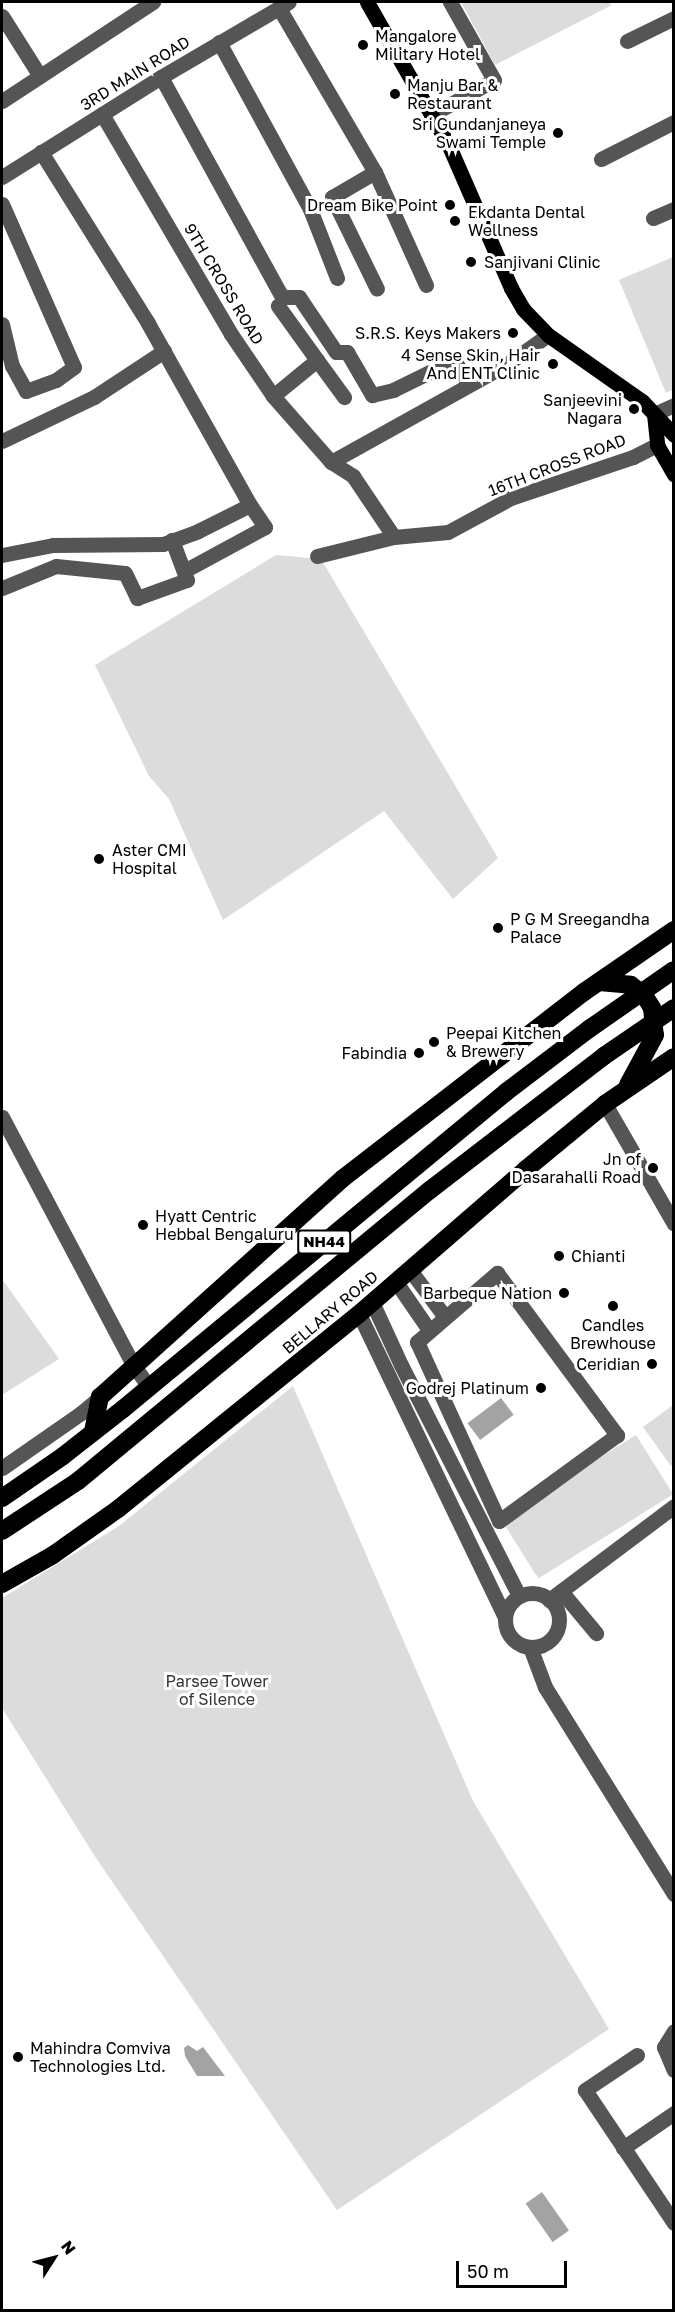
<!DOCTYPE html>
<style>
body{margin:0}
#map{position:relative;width:675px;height:2312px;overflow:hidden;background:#fff;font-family:"Golos Text",sans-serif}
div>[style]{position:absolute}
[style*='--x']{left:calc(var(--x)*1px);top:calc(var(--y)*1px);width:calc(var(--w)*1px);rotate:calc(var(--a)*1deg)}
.green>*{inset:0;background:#dcdcdc;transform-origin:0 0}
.water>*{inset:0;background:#a3a3a3;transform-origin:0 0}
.minor>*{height:15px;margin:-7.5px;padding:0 7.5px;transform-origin:7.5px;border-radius:7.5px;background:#555}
.minor>.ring{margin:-7.5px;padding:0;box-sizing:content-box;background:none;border:15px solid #555;border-radius:50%}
.major>*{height:15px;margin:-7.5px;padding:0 7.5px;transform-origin:7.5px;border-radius:7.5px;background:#000}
.highway>*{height:18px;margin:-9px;padding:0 9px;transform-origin:9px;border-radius:9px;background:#000}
.dots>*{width:16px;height:16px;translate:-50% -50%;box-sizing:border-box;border:3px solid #fff;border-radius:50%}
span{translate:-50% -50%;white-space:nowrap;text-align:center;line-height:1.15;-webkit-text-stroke:6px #fff;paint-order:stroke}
.shield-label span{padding:2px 4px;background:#fff;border:2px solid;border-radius:4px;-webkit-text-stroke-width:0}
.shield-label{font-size:15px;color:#000;font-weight:700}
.poi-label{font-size:16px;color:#000}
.left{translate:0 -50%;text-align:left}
.right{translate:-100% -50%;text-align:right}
.street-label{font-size:16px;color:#000}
.park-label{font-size:16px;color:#333}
.frame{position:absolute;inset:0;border:3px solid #000;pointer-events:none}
.north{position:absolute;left:24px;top:2228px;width:60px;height:60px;-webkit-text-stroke:4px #fff;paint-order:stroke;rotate:54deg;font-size:16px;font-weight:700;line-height:24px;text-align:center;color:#000}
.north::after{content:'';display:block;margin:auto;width:21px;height:27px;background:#000;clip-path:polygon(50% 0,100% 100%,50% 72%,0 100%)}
.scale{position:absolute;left:456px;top:2261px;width:111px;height:27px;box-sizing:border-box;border:3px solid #000;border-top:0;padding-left:8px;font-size:18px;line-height:21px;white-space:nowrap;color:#000;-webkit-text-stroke:4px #fff;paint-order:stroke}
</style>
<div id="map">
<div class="green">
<div style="clip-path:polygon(461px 2px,609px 2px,612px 5px,495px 65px)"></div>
<div style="clip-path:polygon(673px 257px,673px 390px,666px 393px,619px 280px)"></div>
<div style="clip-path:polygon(276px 555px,321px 559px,498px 858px,453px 899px,384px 811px,223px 920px,169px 799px,149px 776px,95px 665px)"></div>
<div style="clip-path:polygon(2px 1279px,59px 1359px,2px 1395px)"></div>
<div style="clip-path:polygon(293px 1386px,473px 1801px,609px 2029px,337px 2210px,96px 1858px,2px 1708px,2px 1598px,119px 1526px)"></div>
<div style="clip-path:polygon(673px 1405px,674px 1464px,671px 1466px,643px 1427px)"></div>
<div style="left:636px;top:1435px;width:70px;height:159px;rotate:58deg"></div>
</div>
<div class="water">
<div style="left:501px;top:1398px;width:21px;height:42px;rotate:53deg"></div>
<div style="clip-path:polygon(188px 2045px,197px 2051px,203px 2047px,225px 2076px,197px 2076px,185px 2056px,184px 2048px)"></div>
<div style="left:542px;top:2192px;width:47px;height:20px;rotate:55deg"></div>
</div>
<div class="minor">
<div style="--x:279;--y:8;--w:190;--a:59.7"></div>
<div style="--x:375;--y:172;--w:124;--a:65.7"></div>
<div style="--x:2;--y:16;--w:71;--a:57.7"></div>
<div style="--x:627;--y:41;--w:52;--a:-26.1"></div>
<div style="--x:219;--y:42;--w:190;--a:61.4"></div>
<div style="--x:310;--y:209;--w:74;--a:68.6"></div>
<div style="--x:161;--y:77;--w:251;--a:61.2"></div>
<div style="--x:282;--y:297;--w:17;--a:0"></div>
<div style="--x:299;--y:297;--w:66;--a:56.1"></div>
<div style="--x:336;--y:352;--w:11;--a:0"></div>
<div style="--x:347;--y:352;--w:50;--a:59.8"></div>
<div style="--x:372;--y:395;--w:22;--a:-13"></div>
<div style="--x:393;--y:390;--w:68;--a:-26.2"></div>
<div style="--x:454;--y:360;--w:28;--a:58"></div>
<div style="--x:2;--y:101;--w:181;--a:-33.3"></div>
<div style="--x:102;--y:114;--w:255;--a:59.6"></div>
<div style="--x:231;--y:334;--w:75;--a:55.9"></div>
<div style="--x:273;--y:396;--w:88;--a:48.7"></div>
<div style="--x:331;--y:462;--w:26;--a:32"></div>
<div style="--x:353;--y:476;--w:73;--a:56.1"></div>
<div style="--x:394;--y:537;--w:54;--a:-5.3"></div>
<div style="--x:448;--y:532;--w:72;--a:-28.4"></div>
<div style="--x:511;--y:498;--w:129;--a:-18.6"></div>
<div style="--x:633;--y:457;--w:27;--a:-27"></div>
<div style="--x:431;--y:115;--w:72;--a:-29.1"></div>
<div style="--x:494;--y:80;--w:90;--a:-119.4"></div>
<div style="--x:601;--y:159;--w:82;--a:-26.9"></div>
<div style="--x:375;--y:172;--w:50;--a:149.8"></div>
<div style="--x:332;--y:197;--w:102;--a:63.9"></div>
<div style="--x:2;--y:177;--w:188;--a:-32.2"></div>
<div style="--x:161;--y:77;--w:148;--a:-30.4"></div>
<div style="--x:2;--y:204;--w:178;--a:66.2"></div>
<div style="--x:74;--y:367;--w:22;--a:144"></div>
<div style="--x:56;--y:380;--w:32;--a:160"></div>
<div style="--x:26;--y:391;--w:29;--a:-119"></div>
<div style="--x:12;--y:366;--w:43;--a:-103.4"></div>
<div style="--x:653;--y:218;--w:23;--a:-23"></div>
<div style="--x:317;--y:360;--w:46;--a:53.9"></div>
<div style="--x:273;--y:396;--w:57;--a:-39.3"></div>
<div style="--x:317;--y:360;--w:67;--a:-125.8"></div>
<div style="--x:654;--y:414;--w:22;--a:-24"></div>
<div style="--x:2;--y:441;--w:102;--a:-25.6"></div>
<div style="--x:94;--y:397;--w:84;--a:-33.3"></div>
<div style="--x:331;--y:462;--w:201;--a:-29.1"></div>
<div style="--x:507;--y:364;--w:50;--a:-35.3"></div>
<div style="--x:2;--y:555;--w:52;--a:-11.1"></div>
<div style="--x:53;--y:545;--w:110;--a:-0.5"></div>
<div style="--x:163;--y:544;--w:37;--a:-20"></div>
<div style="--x:198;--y:531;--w:58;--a:-26.6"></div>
<div style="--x:250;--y:505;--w:209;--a:-119.3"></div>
<div style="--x:148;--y:323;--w:202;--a:-122"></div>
<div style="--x:317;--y:556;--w:79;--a:-13.9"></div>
<div style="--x:184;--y:571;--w:92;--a:-28.5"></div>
<div style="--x:265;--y:527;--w:27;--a:-124"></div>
<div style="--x:2;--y:588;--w:58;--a:-22.2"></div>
<div style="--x:56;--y:566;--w:69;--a:5.8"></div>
<div style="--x:125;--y:573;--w:28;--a:64"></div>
<div style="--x:137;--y:598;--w:53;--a:-19.8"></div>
<div style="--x:187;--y:580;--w:43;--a:-110.6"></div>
<div style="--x:605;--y:1104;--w:138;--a:60.1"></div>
<div style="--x:2;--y:1117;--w:282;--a:62.1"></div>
<div style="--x:134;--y:1366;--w:26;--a:54"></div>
<div style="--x:410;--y:1270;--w:59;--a:53.3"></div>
<div style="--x:497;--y:1273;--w:202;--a:53.5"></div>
<div style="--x:617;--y:1435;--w:146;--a:143.9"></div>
<div style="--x:499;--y:1521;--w:197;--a:-114.6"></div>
<div style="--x:417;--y:1342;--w:106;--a:-40.8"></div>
<div style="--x:396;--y:1282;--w:58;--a:55.5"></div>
<div style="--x:372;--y:1302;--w:69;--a:65.3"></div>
<div style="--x:401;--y:1365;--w:259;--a:62.9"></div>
<div style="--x:359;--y:1314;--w:336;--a:64.3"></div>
<div style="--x:2;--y:1468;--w:96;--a:-34.8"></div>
<div style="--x:81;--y:1413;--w:25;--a:-40"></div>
<div style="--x:561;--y:1591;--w:55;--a:50.2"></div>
<div class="ring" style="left:505px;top:1593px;width:39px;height:39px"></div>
<div style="--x:549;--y:1600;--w:156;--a:-36.9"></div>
<div style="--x:530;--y:1647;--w:43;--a:69.4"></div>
<div style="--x:545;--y:1687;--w:244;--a:58.1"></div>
<div style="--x:674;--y:2031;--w:19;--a:122"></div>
<div style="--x:664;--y:2047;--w:25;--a:67"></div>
<div style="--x:637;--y:2055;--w:63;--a:146.1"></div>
<div style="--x:585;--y:2090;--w:160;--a:56.2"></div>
<div style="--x:623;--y:2148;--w:62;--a:-34.5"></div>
</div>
<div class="major">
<div style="--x:367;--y:2;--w:166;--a:60.3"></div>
<div style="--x:449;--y:146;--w:155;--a:66.4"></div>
<div style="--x:511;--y:288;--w:24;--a:60"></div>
<div style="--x:523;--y:309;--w:36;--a:46"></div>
<div style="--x:548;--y:335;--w:115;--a:35.1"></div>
<div style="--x:642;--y:401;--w:47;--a:46.7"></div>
<div style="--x:654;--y:414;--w:31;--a:84"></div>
<div style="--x:657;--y:445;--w:34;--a:60"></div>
</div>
<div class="highway">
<div style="--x:599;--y:982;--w:32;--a:5"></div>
<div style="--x:631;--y:985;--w:16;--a:38"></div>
<div style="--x:644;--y:995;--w:15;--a:58"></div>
<div style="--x:652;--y:1008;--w:27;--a:84"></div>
<div style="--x:655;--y:1035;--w:57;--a:118.4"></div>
<div style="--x:93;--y:1432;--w:36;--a:-79"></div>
<div style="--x:100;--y:1397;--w:326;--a:-42"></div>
<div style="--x:342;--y:1179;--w:306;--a:-37.7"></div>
<div style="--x:584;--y:992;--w:109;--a:-34.6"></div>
<div style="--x:2;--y:1498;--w:74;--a:-34.5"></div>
<div style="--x:63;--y:1456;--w:76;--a:-38.1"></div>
<div style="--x:123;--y:1409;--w:497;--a:-39.6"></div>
<div style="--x:506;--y:1092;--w:104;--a:-37.2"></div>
<div style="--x:589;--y:1029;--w:103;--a:-34.8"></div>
<div style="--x:2;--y:1531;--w:91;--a:-33.3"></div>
<div style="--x:78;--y:1481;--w:457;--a:-39.6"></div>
<div style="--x:430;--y:1190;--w:220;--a:-37.6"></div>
<div style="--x:604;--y:1056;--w:85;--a:-34.4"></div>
<div style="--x:2;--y:1584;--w:59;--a:-29.6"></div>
<div style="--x:53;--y:1555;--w:80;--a:-35.3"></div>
<div style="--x:118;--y:1509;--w:310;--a:-39"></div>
<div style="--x:359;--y:1314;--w:220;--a:-40.9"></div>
<div style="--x:525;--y:1170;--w:104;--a:-39.5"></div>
<div style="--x:605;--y:1104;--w:83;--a:-34.3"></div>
</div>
<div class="dots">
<div style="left:363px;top:45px;background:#000"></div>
<div style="left:395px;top:94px;background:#000"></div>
<div style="left:558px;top:133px;background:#000"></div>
<div style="left:450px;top:205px;background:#000"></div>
<div style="left:455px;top:221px;background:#000"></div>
<div style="left:471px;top:262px;background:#000"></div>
<div style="left:513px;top:333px;background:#000"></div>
<div style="left:553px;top:364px;background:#000"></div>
<div style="left:634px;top:409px;background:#000"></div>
<div style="left:99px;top:859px;background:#000"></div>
<div style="left:498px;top:928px;background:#000"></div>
<div style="left:434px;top:1042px;background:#000"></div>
<div style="left:419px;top:1053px;background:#000"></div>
<div style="left:653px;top:1168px;background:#000"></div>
<div style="left:143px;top:1225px;background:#000"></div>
<div style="left:559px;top:1256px;background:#000"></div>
<div style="left:564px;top:1293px;background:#000"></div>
<div style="left:613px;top:1306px;background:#000"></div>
<div style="left:652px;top:1364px;background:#000"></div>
<div style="left:541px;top:1388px;background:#000"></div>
<div style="left:18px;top:2057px;background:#000"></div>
</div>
<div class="shield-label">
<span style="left:324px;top:1242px">NH44</span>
</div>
<div class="poi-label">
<span class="left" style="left:375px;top:45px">Mangalore<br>Military Hotel</span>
<span class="left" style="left:407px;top:94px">Manju Bar &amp;<br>Restaurant</span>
<span class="right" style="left:546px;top:133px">Sri Gundanjaneya<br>Swami Temple</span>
<span class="right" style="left:438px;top:205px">Dream Bike Point</span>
<span class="left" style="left:468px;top:221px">Ekdanta Dental<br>Wellness</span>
<span class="left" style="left:484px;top:262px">Sanjivani Clinic</span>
<span class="right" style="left:501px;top:333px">S.R.S. Keys Makers</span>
<span class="right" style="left:540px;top:364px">4 Sense Skin, Hair<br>And ENT Clinic</span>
<span class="right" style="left:622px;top:409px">Sanjeevini<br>Nagara</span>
<span class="left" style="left:112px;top:859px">Aster CMI<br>Hospital</span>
<span class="left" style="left:510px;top:928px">P G M Sreegandha<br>Palace</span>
<span class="left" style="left:446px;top:1042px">Peepai Kitchen<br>&amp; Brewery</span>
<span class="right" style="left:407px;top:1053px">Fabindia</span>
<span class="right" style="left:641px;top:1168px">Jn of<br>Dasarahalli Road</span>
<span class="left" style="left:155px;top:1225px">Hyatt Centric<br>Hebbal Bengaluru</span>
<span class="left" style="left:571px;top:1256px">Chianti</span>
<span class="right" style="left:552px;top:1293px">Barbeque Nation</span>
<span style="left:613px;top:1334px">Candles<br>Brewhouse</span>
<span class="right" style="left:640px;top:1364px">Ceridian</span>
<span class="right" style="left:529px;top:1388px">Godrej Platinum</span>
<span class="left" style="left:30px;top:2057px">Mahindra Comviva<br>Technologies Ltd.</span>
</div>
<div class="street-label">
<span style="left:135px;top:73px;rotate:-32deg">3RD MAIN ROAD</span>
<span style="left:224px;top:284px;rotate:59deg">9TH CROSS ROAD</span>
<span style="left:557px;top:465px;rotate:-21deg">16TH CROSS ROAD</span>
<span style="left:330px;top:1312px;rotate:-40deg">BELLARY ROAD</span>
</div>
<div class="park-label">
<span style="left:217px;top:1690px">Parsee Tower<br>of Silence</span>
</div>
<div class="frame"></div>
<div class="north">N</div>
<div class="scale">50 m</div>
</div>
